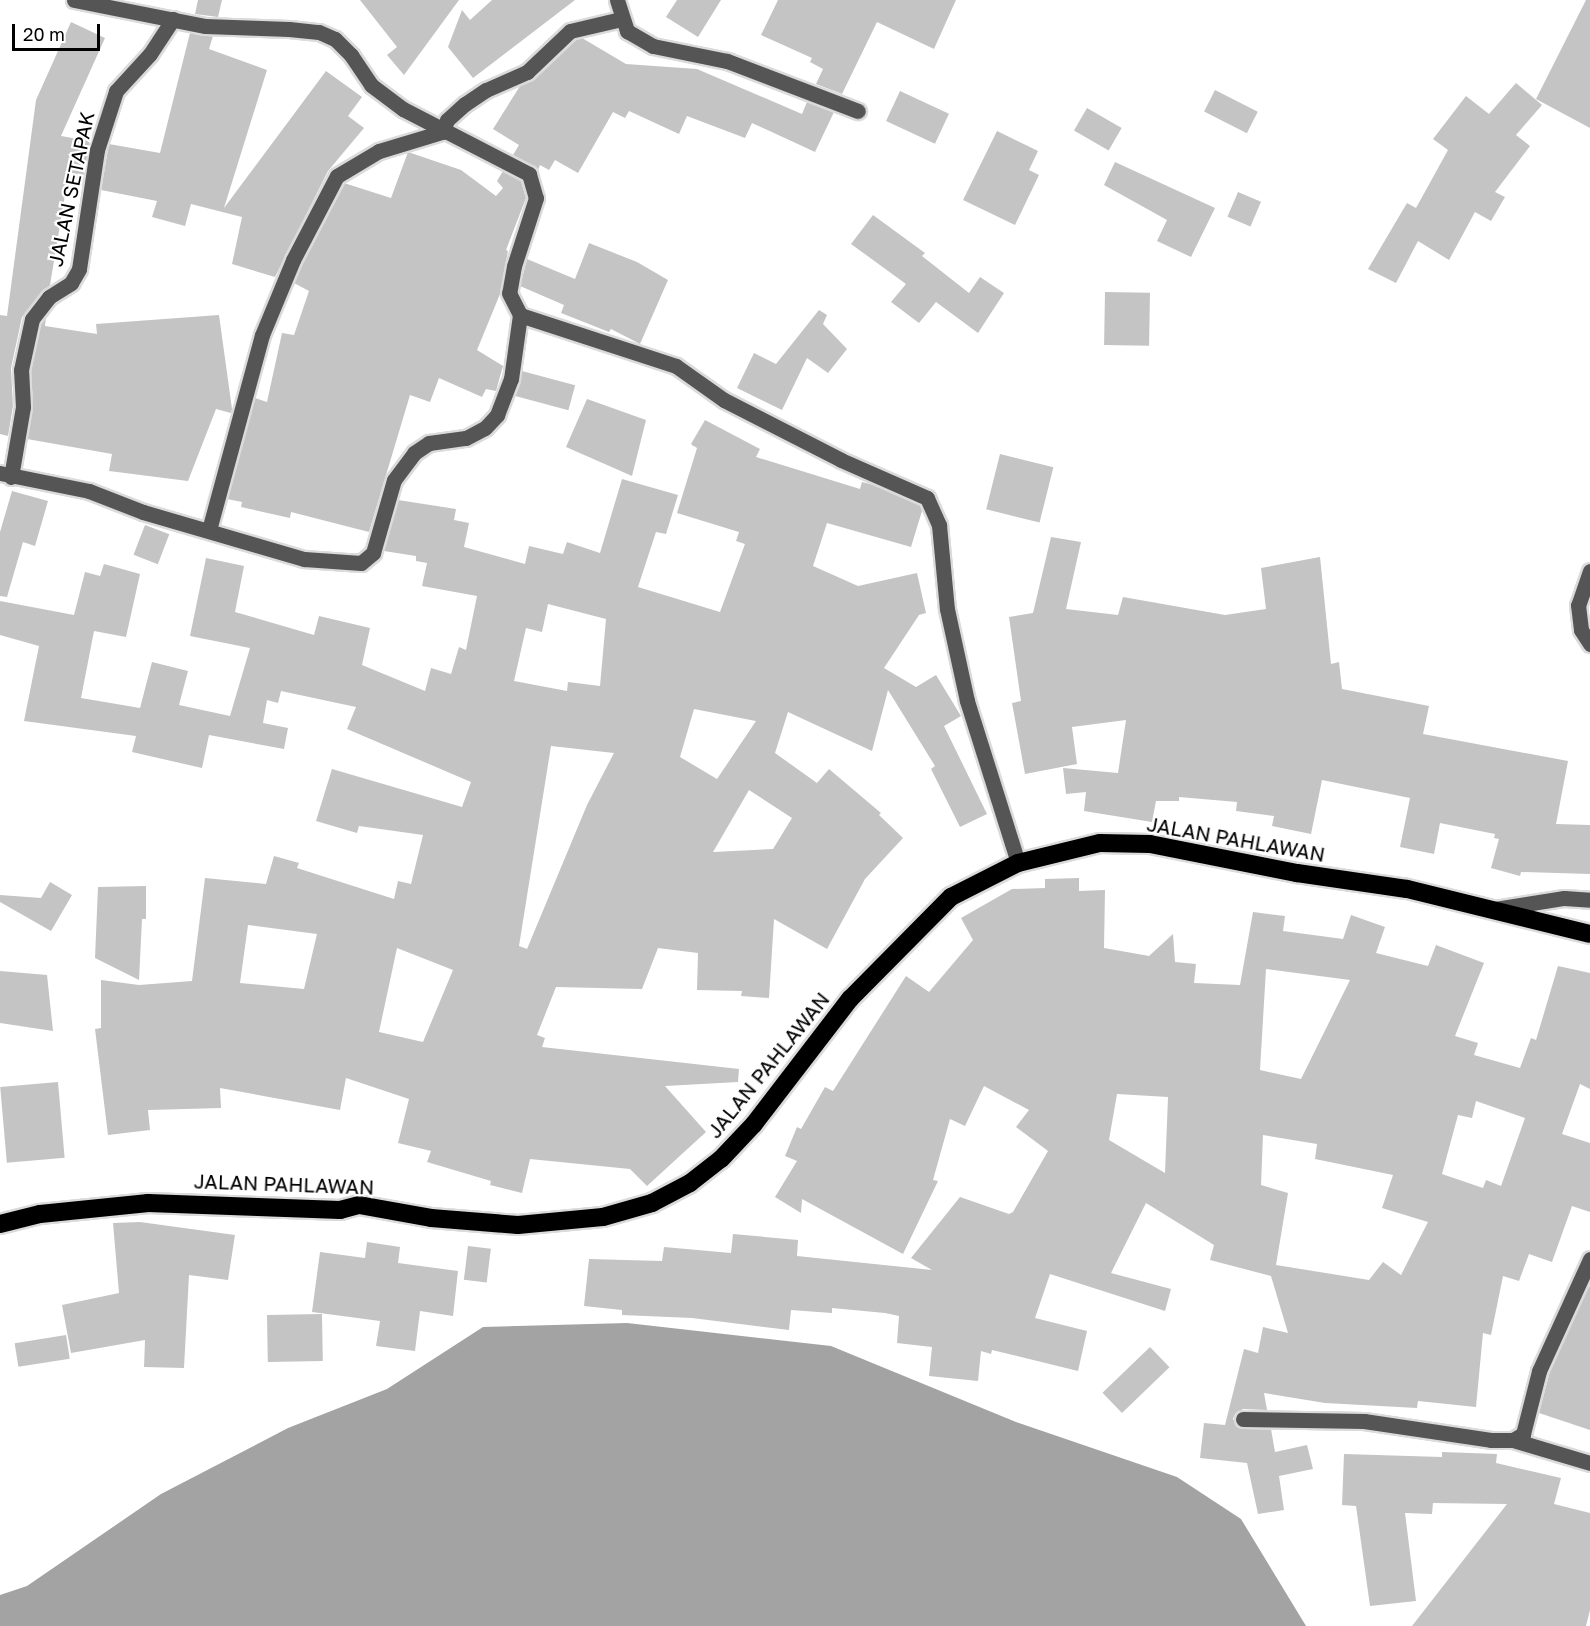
<!DOCTYPE html>
<style>
body{margin:0}
#map{position:relative;width:1590px;height:1626px;overflow:hidden;background:#fff;font-family:"Golos Text",sans-serif}
div>[style]{position:absolute}
[style*='--x']{left:calc(var(--x)*1px);top:calc(var(--y)*1px);width:calc(var(--w)*1px);rotate:calc(var(--a)*1deg)}
.water>*{inset:0;background:#a3a3a3}
.building>*{inset:0;background:#c4c4c4;transform-origin:0 0}
.roads{filter:drop-shadow(2px 0 #dbdbdb) drop-shadow(-2px 0 #dbdbdb) drop-shadow(0 2px #dbdbdb) drop-shadow(0 -2px #dbdbdb)}
.minor>*{height:15px;margin:-7.5px;padding:0 7.5px;transform-origin:7.5px;border-radius:7.5px;background:#555}
.highway>*{height:18px;margin:-9px;padding:0 9px;transform-origin:9px;border-radius:9px;background:#000}
span{translate:-50% -50%;white-space:nowrap;text-align:center;line-height:1.15;-webkit-text-stroke:4.5px #fff;paint-order:stroke}
.street-label{font-size:20px;color:#000}
.scale{position:absolute;left:12px;top:24px;width:88px;height:27px;box-sizing:border-box;border:3px solid #000;border-top:0;padding-left:8px;font-size:18px;line-height:21px;white-space:nowrap;color:#000;-webkit-text-stroke:4px #fff;paint-order:stroke}
</style>
<div id="map">
<div class="water">
<div style="clip-path:polygon(627px 1323px,831px 1346px,1016px 1422px,1177px 1477px,1241px 1519px,1306px 1626px,0 1626px,0 1595px,27px 1586px,161px 1494px,288px 1428px,387px 1389px,483px 1327px)"></div>
</div>
<div class="building">
<div style="clip-path:polygon(198px 0,222px 0,218px 17px,195px 14px)"></div>
<div style="clip-path:polygon(360px 0,459px 0,404px 75px,387px 55px,397px 47px)"></div>
<div style="clip-path:polygon(492px 0,575px 0,473px 78px,448px 47px,462px 10px,470px 20px)"></div>
<div style="clip-path:polygon(677px 0,721px 0,698px 37px,666px 17px)"></div>
<div style="clip-path:polygon(778px 0,956px 0,934px 49px,877px 22px,842px 94px,816px 84px,823px 69px,810px 62px,812px 58px,761px 35px)"></div>
<div style="clip-path:polygon(1586px 0,1590px 0,1590px 128px,1536px 99px)"></div>
<div style="clip-path:polygon(71px 22px,105px 38px,61px 136px,90px 141px,82px 186px,67px 183px,50px 285px,22px 317px,11px 368px,13px 406px,8px 436px,0 434px,0 315px,7px 316px,36px 100px)"></div>
<div style="clip-path:polygon(190px 33px,213px 36px,209px 49px,267px 70px,224px 208px,326px 71px,362px 97px,348px 116px,364px 128px,328px 171px,275px 277px,232px 264px,242px 217px,191px 204px,185px 226px,152px 217px,157px 201px,101px 190px,109px 144px,160px 153px)"></div>
<div style="clip-path:polygon(582px 38px,626px 64px,697px 69px,802px 114px,807px 102px,834px 112px,815px 152px,752px 123px,745px 138px,687px 116px,679px 134px,629px 111px,625px 118px,613px 112px,578px 173px,555px 160px,549px 170px,540px 165px,538px 170px,513px 155px,519px 145px,493px 129px,520px 86px,533px 79px,575px 40px)"></div>
<div style="clip-path:polygon(1516px 83px,1542px 105px,1516px 135px,1530px 146px,1495px 192px,1505px 197px,1491px 221px,1475px 212px,1449px 260px,1418px 241px,1396px 283px,1368px 269px,1407px 203px,1416px 208px,1448px 150px,1433px 139px,1466px 96px,1489px 114px)"></div>
<div style="left:1215px;top:90px;width:48px;height:24px;rotate:27deg"></div>
<div style="left:900px;top:91px;width:54px;height:33px;rotate:25deg"></div>
<div style="left:1087px;top:108px;width:40px;height:26px;rotate:30deg"></div>
<div style="clip-path:polygon(997px 131px,1038px 151px,1029px 170px,1039px 175px,1015px 225px,963px 200px)"></div>
<div style="clip-path:polygon(408px 152px,461px 170px,496px 196px,503px 188px,497px 181px,503px 171px,521px 181px,526px 198px,506px 250px,508px 251px,500px 294px,477px 350px,503px 366px,496px 391px,486px 389px,482px 397px,439px 378px,430px 402px,410px 395px,369px 532px,291px 512px,290px 518px,241px 507px,242px 502px,227px 499px,255px 398px,267px 402px,282px 333px,294px 335px,309px 291px,294px 283px,302px 264px,344px 183px,391px 198px)"></div>
<div style="clip-path:polygon(1115px 162px,1215px 208px,1191px 257px,1157px 241px,1167px 220px,1104px 185px)"></div>
<div style="left:1238px;top:192px;width:25px;height:27px;rotate:23deg"></div>
<div style="clip-path:polygon(873px 215px,925px 253px,922px 256px,969px 293px,980px 277px,1004px 293px,978px 333px,936px 302px,919px 323px,891px 302px,906px 284px,851px 244px)"></div>
<div style="clip-path:polygon(589px 243px,637px 262px,668px 280px,640px 344px,611px 329px,609px 332px,561px 313px,564px 305px,520px 286px,527px 259px,575px 279px)"></div>
<div style="left:1105px;top:292px;width:45px;height:53px;rotate:1deg"></div>
<div style="clip-path:polygon(819px 310px,827px 315px,823px 324px,847px 349px,828px 373px,807px 358px,782px 410px,737px 388px,754px 353px,776px 364px)"></div>
<div style="clip-path:polygon(219px 315px,232px 409px,231px 413px,216px 409px,188px 481px,109px 471px,112px 454px,27px 439px,33px 407px,31px 371px,41px 323px,46px 317px,45px 326px,97px 334px,96px 324px)"></div>
<div style="left:522px;top:371px;width:55px;height:26px;rotate:15deg"></div>
<div style="clip-path:polygon(587px 399px,646px 420px,632px 476px,566px 447px)"></div>
<div style="clip-path:polygon(evenodd,705px 420px,760px 449px,756px 457px,860px 489px,862px 482px,874px 485px,920px 505px,922px 511px,911px 547px,827px 523px,813px 566px,858px 586px,917px 573px,926px 613px,919px 615px,884px 668px,916px 687px,936px 675px,961px 716px,944px 726px,987px 814px,960px 827px,931px 769px,935px 766px,888px 690px,872px 751px,788px 712px,775px 753px,817px 783px,829px 769px,881px 813px,879px 815px,903px 838px,865px 879px,827px 949px,774px 919px,769px 998px,741px 996px,742px 991px,697px 990px,698px 953px,658px 948px,642px 989px,556px 987px,537px 1035px,545px 1038px,542px 1047px,739px 1069px,738px 1082px,665px 1086px,706px 1132px,647px 1186px,630px 1169px,530px 1159px,522px 1193px,490px 1185px,491px 1181px,427px 1162px,431px 1151px,398px 1143px,409px 1099px,346px 1078px,340px 1110px,220px 1088px,221px 1108px,148px 1110px,150px 1130px,108px 1135px,95px 1029px,101px 1028px,101px 980px,139px 985px,192px 981px,205px 878px,266px 884px,274px 856px,299px 863px,297px 868px,394px 899px,398px 881px,411px 884px,423px 835px,359px 826px,357px 833px,316px 821px,332px 769px,462px 807px,471px 782px,347px 729px,356px 707px,281px 691px,278px 703px,267px 700px,263px 723px,288px 728px,284px 749px,209px 735px,202px 768px,132px 752px,136px 736px,24px 721px,39px 646px,0 635px,0 601px,74px 615px,85px 572px,100px 576px,104px 564px,140px 574px,126px 637px,94px 631px,81px 698px,140px 708px,152px 662px,188px 671px,179px 705px,230px 716px,250px 648px,190px 636px,206px 558px,244px 566px,235px 612px,314px 635px,319px 616px,370px 628px,362px 665px,425px 691px,431px 668px,451px 674px,459px 647px,466px 650px,477px 596px,422px 586px,427px 563px,416px 561px,416px 556px,384px 551px,398px 500px,456px 509px,454px 520px,469px 523px,464px 547px,525px 564px,529px 546px,563px 554px,567px 542px,600px 553px,622px 479px,678px 495px,666px 534px,656px 532px,638px 587px,720px 612px,745px 544px,736px 541px,739px 532px,677px 513px,697px 448px,691px 444px,705px 420px,548px 604px,606px 619px,600px 686px,568px 682px,567px 691px,514px 681px,526px 628px,542px 632px,548px 604px,705px 420px,694px 709px,756px 721px,717px 779px,680px 757px,694px 709px,705px 420px,551px 746px,614px 753px,587px 805px,527px 949px,519px 946px,551px 746px,705px 420px,749px 790px,792px 818px,773px 849px,713px 852px,749px 790px,705px 420px,248px 925px,317px 934px,304px 989px,240px 983px,248px 925px,705px 420px,397px 948px,453px 970px,423px 1042px,379px 1032px,397px 948px)"></div>
<div style="left:1000px;top:454px;width:55px;height:57px;rotate:14deg"></div>
<div style="clip-path:polygon(12px 491px,48px 501px,35px 546px,23px 542px,7px 597px,0 596px,0 532px)"></div>
<div style="left:145px;top:525px;width:26px;height:32px;rotate:21deg"></div>
<div style="clip-path:polygon(1051px 537px,1081px 542px,1066px 609px,1118px 615px,1123px 597px,1225px 615px,1266px 609px,1261px 568px,1320px 557px,1331px 664px,1339px 662px,1342px 689px,1429px 706px,1423px 734px,1568px 761px,1556px 824px,1590px 825px,1590px 874px,1521px 872px,1520px 876px,1491px 868px,1499px 839px,1494px 838px,1495px 834px,1440px 823px,1434px 854px,1400px 847px,1410px 798px,1322px 780px,1311px 834px,1272px 826px,1274px 816px,1236px 811px,1237px 802px,1179px 797px,1179px 801px,1156px 801px,1152px 822px,1084px 811px,1086px 792px,1066px 794px,1063px 768px,1118px 773px,1126px 720px,1072px 727px,1077px 764px,1025px 774px,1012px 703px,1021px 701px,1009px 617px,1033px 613px)"></div>
<div style="clip-path:polygon(evenodd,1079px 878px,1079px 891px,1105px 890px,1104px 948px,1149px 956px,1173px 934px,1175px 962px,1196px 964px,1194px 983px,1240px 985px,1253px 912px,1285px 916px,1283px 931px,1343px 939px,1351px 915px,1385px 927px,1376px 953px,1428px 966px,1436px 945px,1484px 963px,1455px 1036px,1478px 1043px,1474px 1055px,1520px 1068px,1531px 1038px,1536px 1040px,1558px 966px,1590px 973px,1590px 1089px,1580px 1084px,1562px 1134px,1590px 1143px,1590px 1212px,1572px 1206px,1552px 1262px,1529px 1254px,1519px 1281px,1503px 1276px,1491px 1335px,1483px 1333px,1476px 1407px,1418px 1401px,1417px 1408px,1325px 1403px,1264px 1393px,1267px 1410px,1243px 1409px,1235px 1414px,1233px 1419px,1239px 1428px,1271px 1429px,1275px 1452px,1307px 1445px,1313px 1469px,1279px 1476px,1284px 1510px,1258px 1514px,1247px 1463px,1200px 1458px,1204px 1423px,1225px 1425px,1244px 1349px,1258px 1353px,1263px 1327px,1288px 1333px,1271px 1276px,1210px 1260px,1214px 1245px,1146px 1203px,1111px 1273px,1171px 1289px,1165px 1311px,1050px 1274px,1035px 1318px,1087px 1331px,1078px 1371px,992px 1350px,991px 1354px,981px 1351px,978px 1381px,929px 1376px,932px 1347px,897px 1343px,899px 1316px,885px 1313px,832px 1308px,832px 1313px,791px 1310px,789px 1330px,692px 1318px,622px 1315px,622px 1310px,584px 1306px,589px 1259px,662px 1261px,664px 1247px,731px 1253px,733px 1234px,798px 1240px,797px 1256px,932px 1270px,911px 1258px,960px 1197px,1009px 1214px,1013px 1212px,1048px 1151px,1016px 1127px,1029px 1110px,984px 1086px,965px 1126px,950px 1119px,933px 1180px,938px 1181px,903px 1254px,802px 1199px,801px 1213px,775px 1197px,797px 1161px,785px 1156px,797px 1127px,801px 1129px,825px 1087px,833px 1091px,906px 976px,929px 992px,973px 940px,961px 918px,1012px 889px,1045px 888px,1045px 879px,1079px 878px,1266px 969px,1350px 980px,1301px 1079px,1260px 1070px,1266px 969px,1079px 878px,1117px 1094px,1168px 1097px,1165px 1173px,1109px 1140px,1117px 1094px,1079px 878px,1476px 1101px,1525px 1118px,1501px 1186px,1486px 1180px,1483px 1188px,1442px 1174px,1458px 1115px,1472px 1118px,1476px 1101px,1079px 878px,1263px 1135px,1317px 1144px,1315px 1159px,1393px 1175px,1382px 1208px,1428px 1222px,1401px 1275px,1383px 1262px,1369px 1280px,1276px 1265px,1288px 1193px,1261px 1185px,1263px 1135px)"></div>
<div style="clip-path:polygon(50px 882px,72px 895px,51px 931px,0 902px,0 895px,41px 898px)"></div>
<div style="clip-path:polygon(146px 886px,146px 919px,142px 919px,139px 980px,95px 958px,98px 887px)"></div>
<div style="clip-path:polygon(0 971px,47px 975px,53px 1031px,0 1023px)"></div>
<div style="left:58px;top:1082px;width:76px;height:58px;rotate:85deg"></div>
<div style="clip-path:polygon(140px 1222px,235px 1235px,228px 1280px,189px 1275px,184px 1368px,144px 1367px,145px 1340px,71px 1353px,62px 1305px,119px 1293px,113px 1223px)"></div>
<div style="clip-path:polygon(367px 1242px,400px 1247px,398px 1263px,458px 1271px,453px 1316px,420px 1311px,415px 1351px,376px 1346px,380px 1321px,312px 1312px,320px 1252px,365px 1258px)"></div>
<div style="left:468px;top:1246px;width:23px;height:34px;rotate:7deg"></div>
<div style="clip-path:polygon(1588px 1286px,1590px 1287px,1590px 1430px,1539px 1413px,1550px 1371px)"></div>
<div style="left:322px;top:1314px;width:47px;height:55px;rotate:89deg"></div>
<div style="left:66px;top:1335px;width:24px;height:52px;rotate:81deg"></div>
<div style="left:1150px;top:1347px;width:28px;height:66px;rotate:46deg"></div>
<div style="clip-path:polygon(1442px 1452px,1497px 1454px,1496px 1463px,1561px 1478px,1554px 1504px,1590px 1513px,1590px 1610px,1586px 1626px,1412px 1626px,1507px 1504px,1433px 1503px,1432px 1514px,1405px 1513px,1416px 1601px,1370px 1606px,1356px 1506px,1342px 1505px,1344px 1454px,1442px 1457px)"></div>
</div>
<div class="roads">
<div class="minor">
<div style="--x:74;--y:0;--w:134;--a:11.2"></div>
<div style="--x:205;--y:26;--w:84;--a:2"></div>
<div style="--x:289;--y:29;--w:30;--a:6"></div>
<div style="--x:319;--y:32;--w:17;--a:24"></div>
<div style="--x:335;--y:39;--w:23;--a:45"></div>
<div style="--x:351;--y:55;--w:36;--a:56"></div>
<div style="--x:371;--y:85;--w:40;--a:37"></div>
<div style="--x:403;--y:109;--w:142;--a:27.3"></div>
<div style="--x:529;--y:174;--w:25;--a:74"></div>
<div style="--x:536;--y:198;--w:71;--a:107.9"></div>
<div style="--x:514;--y:266;--w:27;--a:100"></div>
<div style="--x:509;--y:293;--w:25;--a:63"></div>
<div style="--x:520;--y:315;--w:164;--a:18.1"></div>
<div style="--x:676;--y:366;--w:59;--a:35.3"></div>
<div style="--x:724;--y:400;--w:131;--a:27.1"></div>
<div style="--x:841;--y:460;--w:94;--a:23.8"></div>
<div style="--x:927;--y:498;--w:30;--a:66"></div>
<div style="--x:939;--y:525;--w:84;--a:84.6"></div>
<div style="--x:947;--y:609;--w:94;--a:77.7"></div>
<div style="--x:967;--y:701;--w:170;--a:72.5"></div>
<div style="--x:617;--y:0;--w:33;--a:72"></div>
<div style="--x:627;--y:31;--w:30;--a:30"></div>
<div style="--x:653;--y:46;--w:76;--a:11.5"></div>
<div style="--x:727;--y:61;--w:140;--a:20.9"></div>
<div style="--x:0;--y:473;--w:91;--a:11.4"></div>
<div style="--x:89;--y:491;--w:58;--a:21.3"></div>
<div style="--x:143;--y:512;--w:168;--a:16.3"></div>
<div style="--x:304;--y:559;--w:57;--a:4"></div>
<div style="--x:361;--y:563;--w:16;--a:-40"></div>
<div style="--x:373;--y:553;--w:76;--a:-74"></div>
<div style="--x:394;--y:480;--w:34;--a:-53"></div>
<div style="--x:414;--y:453;--w:18;--a:-34"></div>
<div style="--x:429;--y:443;--w:37;--a:-8"></div>
<div style="--x:466;--y:438;--w:21;--a:-28"></div>
<div style="--x:485;--y:428;--w:18;--a:-47"></div>
<div style="--x:497;--y:415;--w:39;--a:-69"></div>
<div style="--x:511;--y:379;--w:65;--a:-82"></div>
<div style="--x:11;--y:477;--w:71;--a:-80.3"></div>
<div style="--x:23;--y:407;--w:37;--a:-93"></div>
<div style="--x:21;--y:370;--w:52;--a:-77.8"></div>
<div style="--x:32;--y:319;--w:28;--a:-52"></div>
<div style="--x:49;--y:297;--w:26;--a:-32"></div>
<div style="--x:71;--y:283;--w:16;--a:-60"></div>
<div style="--x:79;--y:269;--w:120;--a:-81.4"></div>
<div style="--x:97;--y:150;--w:62;--a:-72.1"></div>
<div style="--x:116;--y:91;--w:50;--a:-47.4"></div>
<div style="--x:150;--y:54;--w:42;--a:-56.7"></div>
<div style="--x:209;--y:530;--w:202;--a:-74.8"></div>
<div style="--x:262;--y:335;--w:81;--a:-67.5"></div>
<div style="--x:293;--y:260;--w:95;--a:-62.4"></div>
<div style="--x:337;--y:176;--w:49;--a:-30.8"></div>
<div style="--x:379;--y:151;--w:66;--a:-16.8"></div>
<div style="--x:442;--y:132;--w:13;--a:-67"></div>
<div style="--x:447;--y:120;--w:24;--a:-42"></div>
<div style="--x:465;--y:104;--w:25;--a:-34"></div>
<div style="--x:486;--y:90;--w:45;--a:-23.7"></div>
<div style="--x:527;--y:72;--w:59;--a:-43.6"></div>
<div style="--x:570;--y:31;--w:52;--a:-13.2"></div>
<div style="--x:1590;--y:571;--w:36;--a:109"></div>
<div style="--x:1578;--y:605;--w:25;--a:83"></div>
<div style="--x:1581;--y:630;--w:17;--a:57"></div>
<div style="--x:1495;--y:909;--w:70;--a:-9.1"></div>
<div style="--x:1564;--y:898;--w:26;--a:4"></div>
<div style="--x:1243;--y:1419;--w:121;--a:0.9"></div>
<div style="--x:1364;--y:1421;--w:128;--a:8.5"></div>
<div style="--x:1491;--y:1440;--w:22;--a:0"></div>
<div style="--x:1513;--y:1440;--w:12;--a:-31"></div>
<div style="--x:1523;--y:1434;--w:65;--a:-75.7"></div>
<div style="--x:1539;--y:1371;--w:123;--a:-65.5"></div>
<div style="--x:1513;--y:1440;--w:80;--a:16.6"></div>
</div>
<div class="highway">
<div style="--x:0;--y:1224;--w:41;--a:-14"></div>
<div style="--x:40;--y:1214;--w:109;--a:-5.8"></div>
<div style="--x:148;--y:1203;--w:192;--a:2.1"></div>
<div style="--x:340;--y:1210;--w:20;--a:-15"></div>
<div style="--x:359;--y:1205;--w:73;--a:10.2"></div>
<div style="--x:431;--y:1218;--w:87;--a:4.6"></div>
<div style="--x:518;--y:1225;--w:85;--a:-5.4"></div>
<div style="--x:603;--y:1217;--w:51;--a:-15.9"></div>
<div style="--x:652;--y:1203;--w:43;--a:-27.8"></div>
<div style="--x:690;--y:1183;--w:39;--a:-38"></div>
<div style="--x:721;--y:1159;--w:48;--a:-46.7"></div>
<div style="--x:754;--y:1124;--w:158;--a:-52.5"></div>
<div style="--x:850;--y:999;--w:144;--a:-45.3"></div>
<div style="--x:951;--y:897;--w:75;--a:-26.9"></div>
<div style="--x:1018;--y:863;--w:84;--a:-13.7"></div>
<div style="--x:1100;--y:843;--w:50;--a:1.1"></div>
<div style="--x:1150;--y:844;--w:150;--a:11.2"></div>
<div style="--x:1297;--y:873;--w:111;--a:8.3"></div>
<div style="--x:1407;--y:889;--w:188;--a:13.8"></div>
</div>
</div>
<div class="street-label">
<span style="left:71px;top:189px;rotate:-78deg">JALAN SETAPAK</span>
<span style="left:1236px;top:839px;rotate:10deg">JALAN PAHLAWAN</span>
<span style="left:768px;top:1065px;rotate:-51deg">JALAN PAHLAWAN</span>
<span style="left:284px;top:1184px;rotate:2deg">JALAN PAHLAWAN</span>
</div>
<div class="scale">20 m</div>
</div>
